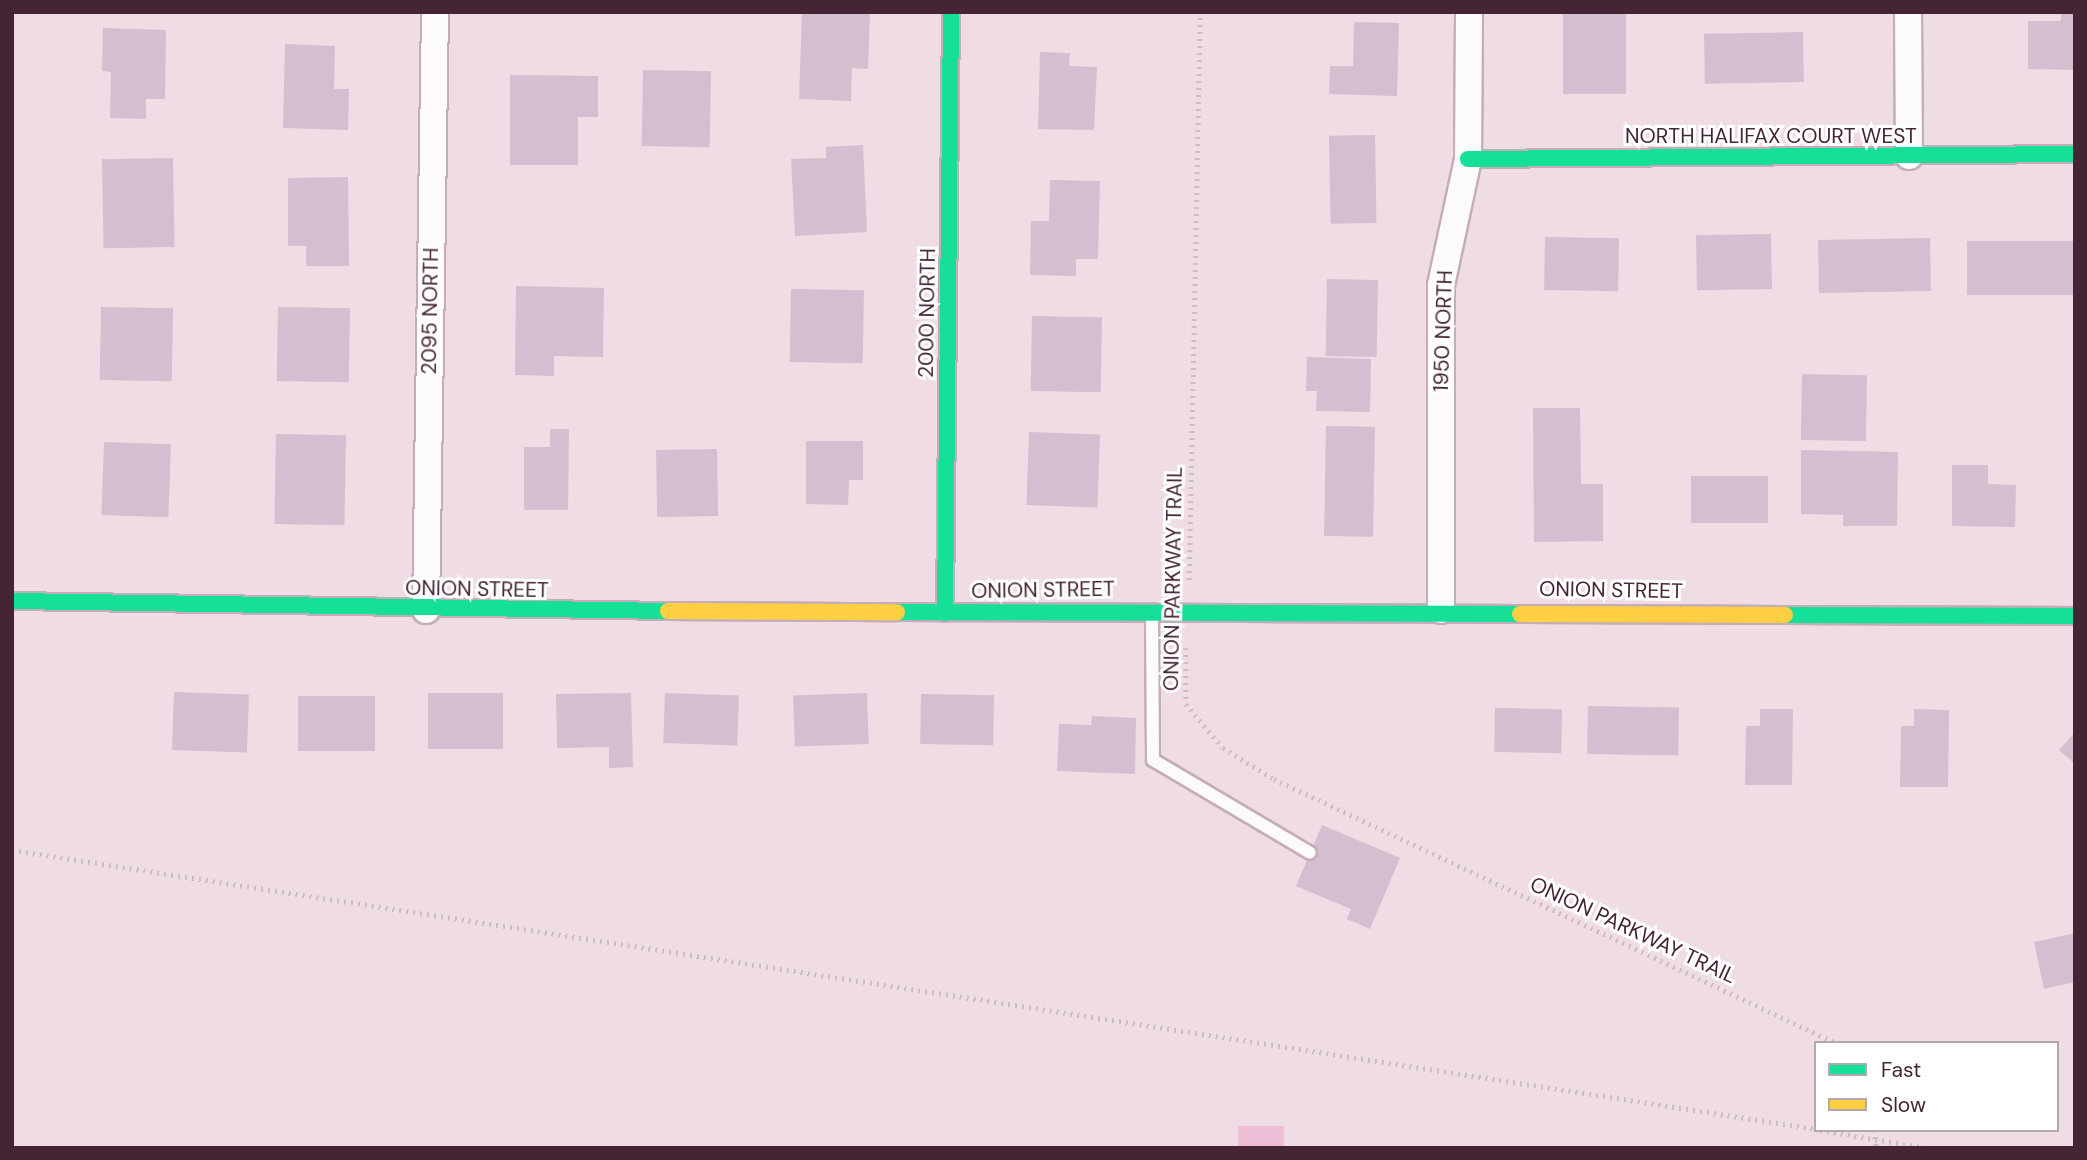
<!DOCTYPE html>
<style>
body{margin:0}
#map{position:relative;width:2087px;height:1160px;overflow:hidden;background:#efdce5;font-family:"DM Sans",sans-serif}
div>[style]{position:absolute}
[style*='--x']{left:calc(var(--x)*1px);top:calc(var(--y)*1px);width:calc(var(--w)*1px);rotate:calc(var(--a)*1deg)}
.green>*{inset:0;background:#edbed5;transform-origin:0 0}
.building>*{inset:0;background:#d5bed0;transform-origin:0 0}
.path>*{height:4.5px;margin-top:-2.25px;transform-origin:0;background:repeating-linear-gradient(90deg,#c9bfc3 0 2px,transparent 0 7px)}
.roads{filter:drop-shadow(2px 0 #c4adb8) drop-shadow(-2px 0 #c4adb8) drop-shadow(0 2px #c4adb8) drop-shadow(0 -2px #c4adb8)}
.lane>*{height:12px;margin:-6px;padding:0 6px;transform-origin:6px;border-radius:6px;background:#fdfafb}
.street>*{height:26px;margin:-13px;padding:0 13px;transform-origin:13px;border-radius:13px;background:#fdfafb}
.fast>*{height:16px;margin:-8px;padding:0 8px;transform-origin:8px;border-radius:8px;background:#16e098}
.slow>*{height:16px;margin:-8px;padding:0 8px;transform-origin:8px;border-radius:8px;background:#ffcf43}
span{translate:-50% -50%;white-space:nowrap;text-align:center;line-height:1.15;-webkit-text-stroke:6px #fff;paint-order:stroke}
.street-label{font-size:21px;color:#442435}
.frame{position:absolute;inset:0;border:14px solid #442435;pointer-events:none}
.legend{position:absolute;left:1814px;top:1041px;width:245px;height:91px;box-sizing:border-box;background:#fff;border:2px solid #b4a7ae;margin:0;padding:9px 12px;list-style:none;font-size:21px;color:#442435}
.legend li{display:flex;align-items:center;gap:14px;height:35px}
.legend b{width:35px;border:2px solid #b4a7ae}
</style>
<div id="map">
<div class="green">
<div style="left:1238px;top:1126px;width:46px;height:22px"></div>
</div>
<div class="building">
<div style="clip-path:polygon(802px 12px,870px 12px,868px 69px,852px 68px,851px 101px,799px 99px)"></div>
<div style="left:1563px;top:12px;width:63px;height:82px"></div>
<div style="clip-path:polygon(2061px 12px,2075px 12px,2075px 70px,2028px 69px,2028px 21px,2061px 21px)"></div>
<div style="clip-path:polygon(1354px 22px,1399px 23px,1397px 96px,1329px 94px,1330px 66px,1353px 66px)"></div>
<div style="clip-path:polygon(103px 28px,166px 30px,165px 99px,146px 99px,146px 119px,110px 118px,111px 72px,102px 71px)"></div>
<div style="left:1803px;top:32px;width:50px;height:99px;rotate:89deg"></div>
<div style="clip-path:polygon(285px 44px,335px 46px,334px 89px,349px 89px,348px 130px,283px 128px)"></div>
<div style="clip-path:polygon(1040px 52px,1070px 53px,1069px 66px,1097px 67px,1094px 130px,1038px 129px)"></div>
<div style="left:643px;top:70px;width:68px;height:76px;rotate:1deg"></div>
<div style="clip-path:polygon(510px 75px,598px 76px,598px 117px,578px 117px,578px 165px,510px 165px)"></div>
<div style="left:1375px;top:135px;width:88px;height:46px;rotate:89deg"></div>
<div style="clip-path:polygon(863px 145px,867px 232px,795px 236px,791px 159px,826px 158px,826px 147px)"></div>
<div style="left:173px;top:158px;width:89px;height:71px;rotate:89deg"></div>
<div style="clip-path:polygon(348px 177px,349px 266px,306px 266px,306px 246px,288px 246px,288px 178px)"></div>
<div style="clip-path:polygon(1050px 180px,1100px 181px,1098px 259px,1076px 259px,1076px 276px,1030px 275px,1031px 221px,1049px 221px)"></div>
<div style="left:1771px;top:234px;width:55px;height:75px;rotate:89deg"></div>
<div style="left:1545px;top:237px;width:74px;height:53px;rotate:1deg"></div>
<div style="left:1930px;top:238px;width:53px;height:112px;rotate:89deg"></div>
<div style="left:2073px;top:241px;width:54px;height:106px;rotate:90deg"></div>
<div style="left:1327px;top:279px;width:51px;height:77px;rotate:1deg"></div>
<div style="clip-path:polygon(516px 286px,604px 288px,603px 357px,554px 356px,554px 376px,515px 375px)"></div>
<div style="left:791px;top:289px;width:73px;height:73px;rotate:1deg"></div>
<div style="left:101px;top:307px;width:72px;height:73px;rotate:1deg"></div>
<div style="left:278px;top:307px;width:72px;height:74px;rotate:1deg"></div>
<div style="left:1032px;top:316px;width:70px;height:75px;rotate:1deg"></div>
<div style="clip-path:polygon(1307px 357px,1371px 359px,1370px 412px,1316px 411px,1317px 391px,1306px 391px)"></div>
<div style="left:1802px;top:374px;width:65px;height:66px;rotate:1deg"></div>
<div style="clip-path:polygon(1533px 408px,1580px 408px,1581px 484px,1603px 484px,1603px 541px,1534px 542px)"></div>
<div style="left:1326px;top:426px;width:49px;height:110px;rotate:1deg"></div>
<div style="clip-path:polygon(550px 429px,569px 429px,568px 510px,524px 510px,524px 447px,550px 447px)"></div>
<div style="left:1029px;top:432px;width:71px;height:73px;rotate:2deg"></div>
<div style="left:276px;top:434px;width:70px;height:90px;rotate:1deg"></div>
<div style="clip-path:polygon(806px 441px,863px 441px,863px 480px,849px 480px,848px 505px,806px 504px)"></div>
<div style="left:104px;top:442px;width:67px;height:73px;rotate:2deg"></div>
<div style="left:717px;top:449px;width:67px;height:61px;rotate:89deg"></div>
<div style="clip-path:polygon(1801px 450px,1898px 452px,1897px 526px,1843px 526px,1843px 515px,1801px 514px)"></div>
<div style="clip-path:polygon(1952px 465px,1988px 465px,1988px 484px,2016px 485px,2015px 527px,1952px 526px)"></div>
<div style="left:1768px;top:476px;width:47px;height:77px;rotate:90deg"></div>
<div style="left:174px;top:692px;width:75px;height:58px;rotate:2deg"></div>
<div style="left:503px;top:693px;width:56px;height:75px;rotate:90deg"></div>
<div style="clip-path:polygon(631px 693px,633px 767px,609px 768px,609px 747px,557px 748px,556px 694px)"></div>
<div style="left:665px;top:693px;width:74px;height:50px;rotate:2deg"></div>
<div style="left:867px;top:693px;width:51px;height:74px;rotate:88deg"></div>
<div style="left:921px;top:694px;width:73px;height:50px;rotate:1deg"></div>
<div style="left:298px;top:696px;width:77px;height:55px"></div>
<div style="left:1588px;top:706px;width:91px;height:48px;rotate:1deg"></div>
<div style="left:1495px;top:708px;width:67px;height:44px;rotate:1deg"></div>
<div style="clip-path:polygon(1760px 709px,1793px 709px,1792px 785px,1745px 785px,1746px 726px,1760px 726px)"></div>
<div style="clip-path:polygon(1914px 709px,1949px 710px,1948px 787px,1900px 787px,1901px 726px,1914px 726px)"></div>
<div style="clip-path:polygon(1092px 716px,1136px 718px,1135px 774px,1057px 771px,1059px 724px,1091px 725px)"></div>
<div style="clip-path:polygon(2075px 732px,2075px 764px,2059px 750px)"></div>
<div style="clip-path:polygon(1322px 825px,1400px 858px,1370px 929px,1347px 919px,1351px 909px,1296px 886px)"></div>
<div style="clip-path:polygon(2075px 933px,2075px 982px,2044px 989px,2034px 942px)"></div>
</div>
<div class="path">
<div style="--x:1189;--y:580;--w:568;--a:-88.89"></div>
<div style="--x:1186;--y:648;--w:56;--a:90"></div>
<div style="--x:1186;--y:704;--w:57;--a:49.9"></div>
<div style="--x:1223;--y:748;--w:60;--a:31.3"></div>
<div style="--x:1274;--y:779;--w:621;--a:25.16"></div>
<div style="--x:12;--y:850;--w:1825;--a:8.79"></div>
<div style="--x:1820;--y:1130;--w:108;--a:9.6"></div>
<div style="--x:1874;--y:1130;--w:18;--a:81"></div>
</div>
<div class="roads">
<div class="lane">
<div style="--x:1152;--y:615;--w:145;--a:89.6"></div>
<div style="--x:1153;--y:760;--w:182;--a:30.6"></div>
</div>
<div class="street">
<div style="--x:1908;--y:12;--w:144;--a:89.6"></div>
<div style="--x:426;--y:610;--w:598;--a:-89.14"></div>
<div style="--x:1441;--y:610;--w:325;--a:-90"></div>
<div style="--x:1441;--y:285;--w:129;--a:-77.9"></div>
<div style="--x:1468;--y:159;--w:147;--a:-89.6"></div>
</div>
<div class="fast">
<div style="--x:1468;--y:159;--w:607;--a:-0.47"></div>
<div style="--x:12;--y:601;--w:656;--a:0.87"></div>
<div style="--x:897;--y:612;--w:623;--a:0.18"></div>
<div style="--x:945;--y:613;--w:601;--a:-89.43"></div>
<div style="--x:1785;--y:615;--w:290;--a:0.2"></div>
</div>
<div class="slow">
<div style="--x:668;--y:611;--w:229;--a:0.3"></div>
<div style="--x:1520;--y:614;--w:265;--a:0.2"></div>
</div>
</div>
<div class="street-label">
<span style="left:1771px;top:136px">NORTH HALIFAX COURT WEST</span>
<span style="left:430px;top:311px;rotate:-89deg">2095 NORTH</span>
<span style="left:927px;top:313px;rotate:-89deg">2000 NORTH</span>
<span style="left:1443px;top:331px;rotate:-88deg">1950 NORTH</span>
<span style="left:1173px;top:579px;rotate:-89deg">ONION PARKWAY TRAIL</span>
<span style="left:477px;top:589px;rotate:1deg">ONION STREET</span>
<span style="left:1043px;top:590px;rotate:-1deg">ONION STREET</span>
<span style="left:1611px;top:590px;rotate:1deg">ONION STREET</span>
<span style="left:1633px;top:930px;rotate:25deg">ONION PARKWAY TRAIL</span>
</div>
<div class="frame"></div>
<ul class="legend">
<li><b style="height:9px;background:#16e098"></b>Fast</li>
<li><b style="height:9px;background:#ffcf43"></b>Slow</li>
</ul>
</div>
